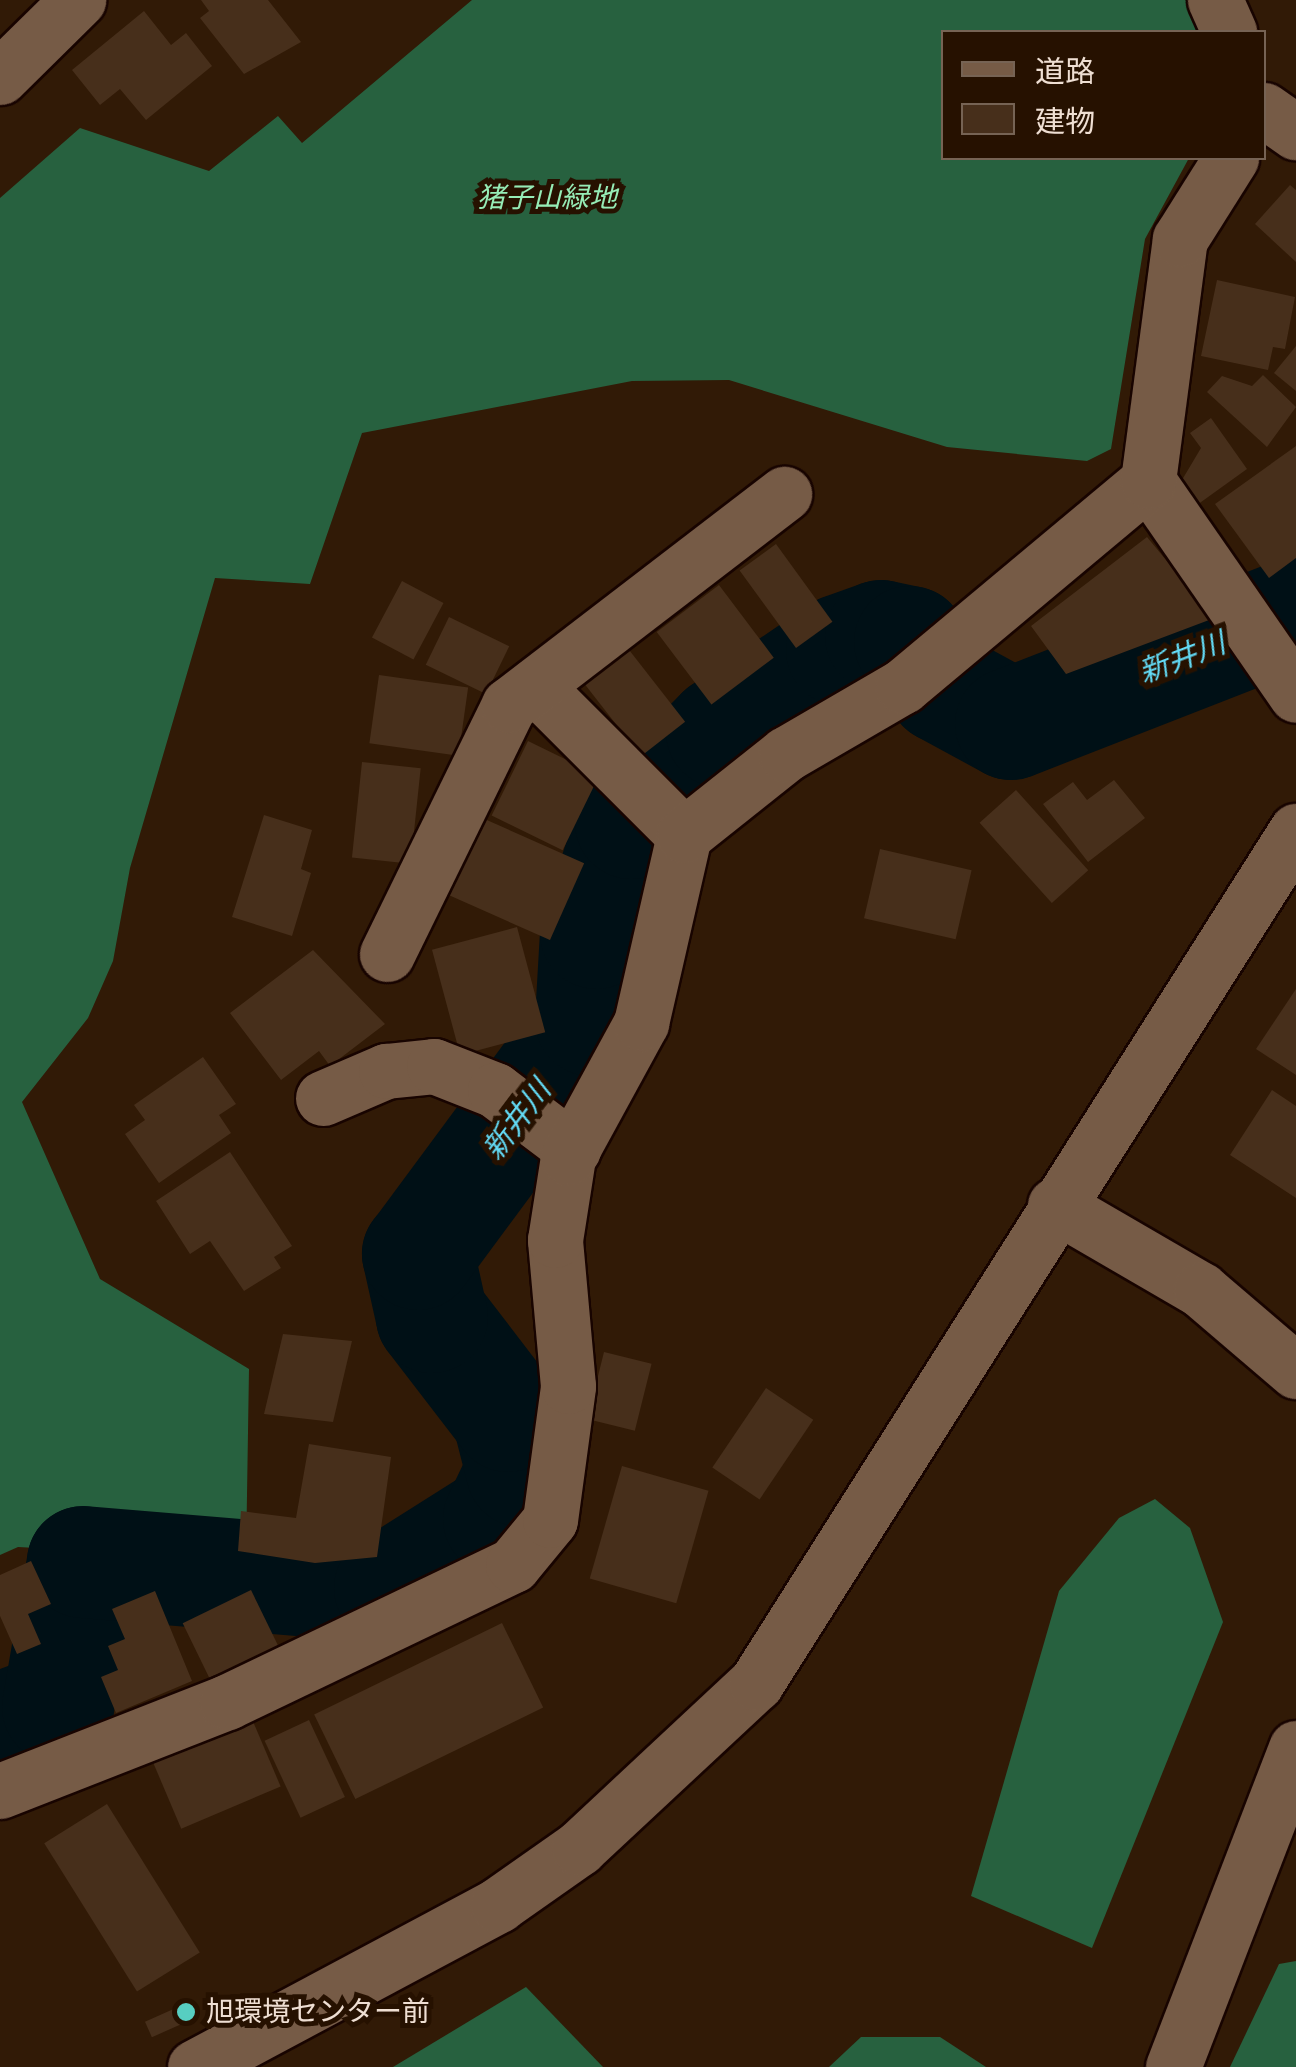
<!DOCTYPE html>
<meta charset="utf-8">
<style>
body{margin:0}
#map{position:relative;width:1296px;height:2067px;overflow:hidden;background:#311a06;font-family:"Roboto Serif","Noto Sans JP",serif}
div>[style]{position:absolute}
[style*='--x']{left:calc(var(--x)*1px);top:calc(var(--y)*1px);width:calc(var(--w)*1px);rotate:calc(var(--a)*1deg)}
.forest>*{inset:0;background:#27613f}
.river>*{height:112px;margin:-56px;padding:0 56px;transform-origin:56px;border-radius:56px;background:#001016}
.building>*{inset:0;background:#472f1b;transform-origin:0 0}
.roads{filter:drop-shadow(2px 0 #180400) drop-shadow(-2px 0 #180400) drop-shadow(0 2px #180400) drop-shadow(0 -2px #180400)}
.minor>*{height:55px;margin:-27.5px;padding:0 27.5px;transform-origin:27.5px;border-radius:27.5px;background:#765b46}
.dots>*{width:28px;height:28px;translate:-50% -50%;box-sizing:border-box;border:5px solid #261100;border-radius:50%}
span{translate:-50% -50%;white-space:nowrap;text-align:center;line-height:1.15;-webkit-text-stroke:10px #261100;paint-order:stroke}
.park-label{font-size:28px;color:#96ecb6;font-style:italic}
.poi-label{font-size:28px;color:#efdfd3}
.left{translate:0 -50%;text-align:left}
.water-label{font-size:30px;color:#63dbf6;font-style:italic}
.legend{position:absolute;left:941px;top:30px;width:325px;height:130px;box-sizing:border-box;background:#261100;border:2px solid #766354;margin:0;padding:12px 18px;list-style:none;font-size:30px;color:#efdfd3}
.legend li{display:flex;align-items:center;gap:20px;height:50px}
.legend b{width:50px;border:2px solid #766354}
</style>
<div id="map">
<div class="forest">
<div style="clip-path:polygon(472px 0,1187px 0,1198px 32px,944px 32px,944px 158px,1189px 158px,1145px 239px,1111px 449px,1087px 461px,947px 447px,729px 380px,632px 381px,362px 433px,310px 584px,215px 578px,130px 868px,113px 961px,88px 1018px,22px 1102px,100px 1279px,249px 1369px,246px 1559px,18px 1547px,0 1555px,0 198px,80px 128px,209px 171px,278px 116px,302px 143px)"></div>
<div style="clip-path:polygon(1155px 1499px,1190px 1528px,1223px 1622px,1092px 1948px,971px 1896px,1059px 1591px,1119px 1518px)"></div>
<div style="clip-path:polygon(1296px 1961px,1296px 2067px,1230px 2067px,1279px 1964px)"></div>
<div style="clip-path:polygon(526px 1987px,603px 2067px,393px 2067px)"></div>
<div style="clip-path:polygon(861px 2037px,940px 2037px,986px 2067px,829px 2067px)"></div>
</div>
<div class="river">
<div style="--x:0;--y:1729;--w:62;--a:-20.8"></div>
<div style="--x:58;--y:1707;--w:147;--a:-80.2"></div>
<div style="--x:83;--y:1562;--w:308;--a:4.8"></div>
<div style="--x:390;--y:1588;--w:129;--a:-32.3"></div>
<div style="--x:499;--y:1519;--w:53;--a:-64.4"></div>
<div style="--x:522;--y:1471;--w:57;--a:-104.3"></div>
<div style="--x:508;--y:1416;--w:125;--a:-127.5"></div>
<div style="--x:432;--y:1317;--w:65;--a:-102.5"></div>
<div style="--x:418;--y:1254;--w:291;--a:-53.5"></div>
<div style="--x:591;--y:1020;--w:87;--a:-86.7"></div>
<div style="--x:596;--y:933;--w:115;--a:-72.3"></div>
<div style="--x:631;--y:823;--w:129;--a:-45"></div>
<div style="--x:722;--y:732;--w:145;--a:-34.3"></div>
<div style="--x:842;--y:650;--w:41;--a:-19.7"></div>
<div style="--x:881;--y:636;--w:30;--a:12"></div>
<div style="--x:910;--y:642;--w:56;--a:53.7"></div>
<div style="--x:943;--y:687;--w:77;--a:28.6"></div>
<div style="--x:1011;--y:724;--w:306;--a:-21.3"></div>
</div>
<div class="building">
<div style="clip-path:polygon(201px 0,268px 0,301px 42px,244px 74px,200px 18px,209px 11px)"></div>
<div style="clip-path:polygon(144px 11px,171px 45px,186px 33px,212px 66px,146px 120px,120px 89px,100px 105px,72px 70px)"></div>
<div style="clip-path:polygon(1290px 185px,1296px 190px,1296px 262px,1255px 224px)"></div>
<div style="clip-path:polygon(1217px 280px,1295px 297px,1285px 349px,1273px 347px,1268px 370px,1201px 356px)"></div>
<div style="clip-path:polygon(1296px 346px,1296px 391px,1274px 373px)"></div>
<div style="clip-path:polygon(1263px 375px,1296px 407px,1267px 447px,1207px 392px,1222px 376px,1252px 386px)"></div>
<div style="clip-path:polygon(1211px 418px,1247px 469px,1190px 510px,1176px 490px,1201px 448px,1190px 433px)"></div>
<div style="clip-path:polygon(1296px 446px,1296px 558px,1269px 578px,1215px 504px)"></div>
<div style="clip-path:polygon(1147px 537px,1171px 566px,1179px 558px,1225px 614px,1066px 674px,1031px 626px)"></div>
<div style="left:776px;top:544px;width:96px;height:45px;rotate:54deg"></div>
<div style="left:402px;top:581px;width:47px;height:64px;rotate:28deg"></div>
<div style="left:719px;top:585px;width:91px;height:78px;rotate:53deg"></div>
<div style="left:449px;top:617px;width:67px;height:53px;rotate:26deg"></div>
<div style="left:626px;top:646px;width:96px;height:56px;rotate:52deg"></div>
<div style="left:379px;top:675px;width:90px;height:69px;rotate:8deg"></div>
<div style="left:528px;top:741px;width:79px;height:83px;rotate:26deg"></div>
<div style="left:362px;top:762px;width:59px;height:96px;rotate:6deg"></div>
<div style="clip-path:polygon(1114px 780px,1145px 818px,1088px 862px,1043px 804px,1073px 782px,1087px 800px)"></div>
<div style="left:1016px;top:790px;width:108px;height:49px;rotate:48deg"></div>
<div style="clip-path:polygon(264px 815px,312px 830px,301px 869px,311px 873px,292px 936px,232px 917px)"></div>
<div style="left:480px;top:817px;width:114px;height:84px;rotate:24deg"></div>
<div style="left:880px;top:849px;width:94px;height:71px;rotate:13deg"></div>
<div style="left:517px;top:927px;width:109px;height:88px;rotate:75deg"></div>
<div style="clip-path:polygon(313px 950px,385px 1024px,330px 1066px,319px 1051px,281px 1080px,230px 1013px)"></div>
<div style="clip-path:polygon(1296px 989px,1296px 1075px,1256px 1049px)"></div>
<div style="clip-path:polygon(203px 1057px,236px 1104px,219px 1115px,231px 1133px,159px 1183px,125px 1134px,145px 1120px,134px 1105px)"></div>
<div style="clip-path:polygon(1272px 1090px,1296px 1106px,1296px 1198px,1230px 1155px)"></div>
<div style="clip-path:polygon(230px 1152px,292px 1246px,274px 1257px,281px 1268px,244px 1291px,210px 1241px,190px 1254px,156px 1201px)"></div>
<div style="clip-path:polygon(283px 1334px,352px 1341px,333px 1422px,264px 1414px)"></div>
<div style="left:604px;top:1352px;width:49px;height:69px;rotate:14deg"></div>
<div style="left:766px;top:1388px;width:57px;height:96px;rotate:34deg"></div>
<div style="clip-path:polygon(309px 1444px,391px 1457px,377px 1557px,315px 1563px,238px 1551px,241px 1511px,296px 1518px)"></div>
<div style="left:622px;top:1466px;width:90px;height:117px;rotate:16deg"></div>
<div style="clip-path:polygon(31px 1561px,51px 1604px,28px 1614px,41px 1644px,17px 1654px,0 1616px,0 1575px)"></div>
<div style="left:251px;top:1590px;width:62px;height:76px;rotate:64deg"></div>
<div style="clip-path:polygon(155px 1591px,192px 1681px,116px 1713px,101px 1677px,118px 1670px,108px 1646px,125px 1639px,112px 1609px)"></div>
<div style="left:502px;top:1623px;width:94px;height:209px;rotate:64deg"></div>
<div style="left:249px;top:1712px;width:81px;height:108px;rotate:67deg"></div>
<div style="left:309px;top:1720px;width:85px;height:49px;rotate:65deg"></div>
<div style="left:107px;top:1804px;width:175px;height:74px;rotate:58deg"></div>
<div style="left:187px;top:2003px;width:17px;height:46px;rotate:66deg"></div>
</div>
<div class="roads">
<div class="minor">
<div style="--x:1215;--y:0;--w:35;--a:66"></div>
<div style="--x:0;--y:77;--w:110;--a:-44.6"></div>
<div style="--x:1264;--y:110;--w:39;--a:35"></div>
<div style="--x:1148;--y:481;--w:260;--a:55.3"></div>
<div style="--x:535;--y:686;--w:211;--a:45"></div>
<div style="--x:387;--y:954;--w:277;--a:-63.9"></div>
<div style="--x:509;--y:705;--w:347;--a:-37.5"></div>
<div style="--x:323;--y:1098;--w:69;--a:-23.2"></div>
<div style="--x:386;--y:1071;--w:48;--a:-5.9"></div>
<div style="--x:434;--y:1066;--w:66;--a:21.5"></div>
<div style="--x:495;--y:1090;--w:98;--a:37.1"></div>
<div style="--x:1055;--y:1205;--w:169;--a:30.2"></div>
<div style="--x:1201;--y:1290;--w:125;--a:40.5"></div>
<div style="--x:0;--y:1791;--w:244;--a:-21.4"></div>
<div style="--x:227;--y:1702;--w:317;--a:-25.6"></div>
<div style="--x:513;--y:1565;--w:58;--a:-50.6"></div>
<div style="--x:550;--y:1520;--w:135;--a:-82.3"></div>
<div style="--x:568;--y:1386;--w:147;--a:-95.1"></div>
<div style="--x:555;--y:1240;--w:84;--a:-81.1"></div>
<div style="--x:568;--y:1157;--w:153;--a:-61.4"></div>
<div style="--x:641;--y:1023;--w:193;--a:-77.1"></div>
<div style="--x:684;--y:835;--w:130;--a:-38.5"></div>
<div style="--x:786;--y:754;--w:135;--a:-30.2"></div>
<div style="--x:903;--y:686;--w:319;--a:-39.9"></div>
<div style="--x:1148;--y:481;--w:244;--a:-82.5"></div>
<div style="--x:1180;--y:239;--w:96;--a:-57.8"></div>
<div style="--x:195;--y:2067;--w:344;--a:-28.1"></div>
<div style="--x:498;--y:1905;--w:99;--a:-35.1"></div>
<div style="--x:579;--y:1848;--w:242;--a:-43"></div>
<div style="--x:756;--y:1683;--w:1009;--a:-57.63"></div>
<div style="--x:1173;--y:2067;--w:342;--a:-68.9"></div>
</div>
</div>
<div class="dots">
<div style="left:186px;top:2012px;background:#57cec1"></div>
</div>
<div class="park-label">
<span style="left:547px;top:198px">猪子山緑地</span>
</div>
<div class="poi-label">
<span class="left" style="left:206px;top:2012px">旭環境センター前</span>
</div>
<div class="water-label">
<span style="left:1182px;top:658px;rotate:-21deg">新井川</span>
<span style="left:517px;top:1120px;rotate:-53deg">新井川</span>
</div>
<ul class="legend">
<li><b style="height:12px;background:#765b46"></b>道路</li>
<li><b style="height:28px;background:#472f1b"></b>建物</li>
</ul>
</div>
